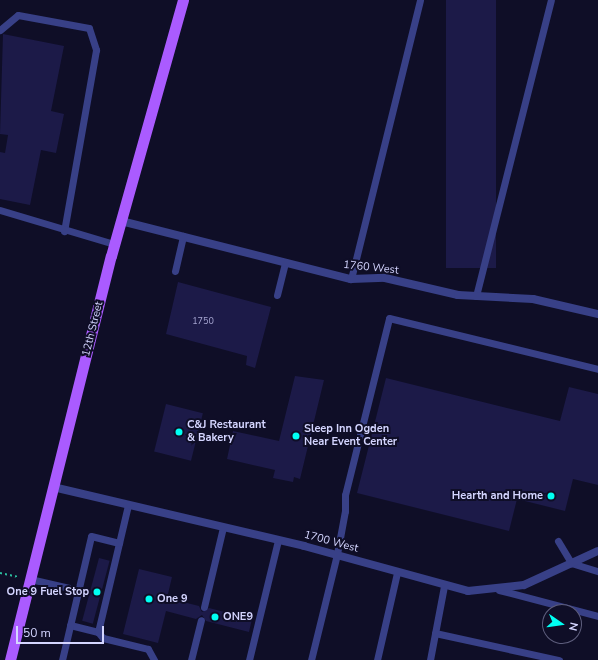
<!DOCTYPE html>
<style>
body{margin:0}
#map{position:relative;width:598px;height:660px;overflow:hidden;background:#0f0e27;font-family:"Nunito Sans",sans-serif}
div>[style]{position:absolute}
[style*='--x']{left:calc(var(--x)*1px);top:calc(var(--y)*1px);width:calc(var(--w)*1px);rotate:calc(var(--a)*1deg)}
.building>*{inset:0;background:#1c1a48;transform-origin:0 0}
.path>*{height:2px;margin-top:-1px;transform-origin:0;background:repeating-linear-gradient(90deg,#2bbc9e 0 2px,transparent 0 5px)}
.service>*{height:7px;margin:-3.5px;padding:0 3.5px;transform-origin:3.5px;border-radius:3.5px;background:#384087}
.minor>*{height:8px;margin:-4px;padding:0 4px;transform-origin:4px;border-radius:4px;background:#384087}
.primary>*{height:11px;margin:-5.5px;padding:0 5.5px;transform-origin:5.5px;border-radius:5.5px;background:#aa5bff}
.dots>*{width:11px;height:11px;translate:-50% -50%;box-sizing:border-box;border:2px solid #0f0e27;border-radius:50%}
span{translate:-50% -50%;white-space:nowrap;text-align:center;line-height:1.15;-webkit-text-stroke:4px #0f0e27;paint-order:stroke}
.number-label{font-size:9px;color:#a6a6d1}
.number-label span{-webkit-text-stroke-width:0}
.street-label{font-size:11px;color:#d4d5ff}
.poi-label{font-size:11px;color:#d4d5ff;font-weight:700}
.left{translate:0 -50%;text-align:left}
.right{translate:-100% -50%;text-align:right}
.north{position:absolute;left:542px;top:604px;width:40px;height:40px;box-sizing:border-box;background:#0f0e27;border:1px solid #5e5e7d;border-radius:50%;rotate:103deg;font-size:11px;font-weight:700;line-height:16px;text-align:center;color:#d4d5ff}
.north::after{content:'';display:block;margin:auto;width:14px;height:18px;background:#00fff3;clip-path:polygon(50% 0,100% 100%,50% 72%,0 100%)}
.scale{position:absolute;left:16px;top:626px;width:88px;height:18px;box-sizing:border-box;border:2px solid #d4d5ff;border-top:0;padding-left:5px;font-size:12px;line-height:14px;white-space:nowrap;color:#d4d5ff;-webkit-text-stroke:3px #0f0e27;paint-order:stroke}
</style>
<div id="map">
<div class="building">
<div style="left:446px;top:0;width:50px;height:268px"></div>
<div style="clip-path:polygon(3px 34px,64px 46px,51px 111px,64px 114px,56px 153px,41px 150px,30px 205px,0 199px,0 152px,5px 153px,8px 135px,0 134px)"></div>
<div style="clip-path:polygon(178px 282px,271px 307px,255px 368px,246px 365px,247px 356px,166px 334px)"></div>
<div style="clip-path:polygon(295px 376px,324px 380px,300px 479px,294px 477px,293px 482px,273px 478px,275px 470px,227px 459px,233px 431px,279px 441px)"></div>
<div style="clip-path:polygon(386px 378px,560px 421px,569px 387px,598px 394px,598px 485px,573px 479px,565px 511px,517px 499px,509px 531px,357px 493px)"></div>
<div style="left:166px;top:404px;width:38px;height:49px;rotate:14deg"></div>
<div style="left:99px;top:558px;width:11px;height:65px;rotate:15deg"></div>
<div style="clip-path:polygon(139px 569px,172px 577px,167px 598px,199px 606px,202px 612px,209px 608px,252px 619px,249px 632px,206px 621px,202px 615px,196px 619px,166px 611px,158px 643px,123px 634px)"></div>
</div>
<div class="path">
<div style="--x:0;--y:573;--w:19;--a:12"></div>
</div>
<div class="service">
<div style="--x:0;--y:30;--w:23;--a:-40"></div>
<div style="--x:18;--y:15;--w:72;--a:10.4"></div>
<div style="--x:89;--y:28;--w:23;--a:72"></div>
<div style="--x:96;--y:50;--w:184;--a:100"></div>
<div style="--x:0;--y:210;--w:119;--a:16.6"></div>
<div style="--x:175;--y:271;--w:36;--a:-77"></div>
<div style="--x:351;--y:279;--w:287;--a:-76.1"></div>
<div style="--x:277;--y:295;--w:34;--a:-76"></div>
<div style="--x:476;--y:296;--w:305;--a:-75.8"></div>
<div style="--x:558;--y:541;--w:26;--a:59"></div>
<div style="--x:571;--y:563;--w:28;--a:17"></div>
<div style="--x:30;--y:579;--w:49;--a:12.9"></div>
<div style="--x:499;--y:590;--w:102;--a:14.7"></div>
<div style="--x:204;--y:607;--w:82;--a:-76.6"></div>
<div style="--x:70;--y:625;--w:29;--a:14"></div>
<div style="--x:98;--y:632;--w:130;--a:-76.7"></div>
<div style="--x:98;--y:632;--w:8;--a:50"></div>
<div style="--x:103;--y:638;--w:46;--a:13.7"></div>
<div style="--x:148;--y:649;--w:13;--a:61"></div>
<div style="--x:435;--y:633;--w:127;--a:12.3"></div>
<div style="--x:62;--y:660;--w:127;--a:-76.8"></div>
<div style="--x:91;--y:536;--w:29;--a:14"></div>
<div style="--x:191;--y:660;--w:41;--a:-76"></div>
<div style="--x:249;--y:660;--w:123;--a:-76.4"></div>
<div style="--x:311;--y:660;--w:109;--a:-76.2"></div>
<div style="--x:337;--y:554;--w:44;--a:-79.5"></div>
<div style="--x:345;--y:511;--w:16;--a:-90"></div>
<div style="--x:345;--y:495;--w:182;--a:-76"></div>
<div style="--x:389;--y:318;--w:215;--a:13.7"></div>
<div style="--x:377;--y:660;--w:89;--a:-77.1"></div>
<div style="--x:430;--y:660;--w:75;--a:-79.3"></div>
</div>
<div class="minor">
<div style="--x:121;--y:221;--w:237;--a:14.2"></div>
<div style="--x:351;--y:279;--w:34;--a:-2"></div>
<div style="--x:385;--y:278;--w:75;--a:13.1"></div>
<div style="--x:458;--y:295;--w:75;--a:3.1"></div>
<div style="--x:533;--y:299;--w:67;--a:13"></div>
<div style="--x:53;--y:487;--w:258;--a:13.2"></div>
<div style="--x:304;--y:546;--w:170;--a:15.3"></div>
<div style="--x:468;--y:591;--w:56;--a:-6.1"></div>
<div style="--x:524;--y:585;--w:81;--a:-24.7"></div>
</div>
<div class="primary">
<div style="--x:10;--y:660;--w:416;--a:-76"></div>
<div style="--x:111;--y:256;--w:266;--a:-74.3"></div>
</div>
<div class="dots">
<div style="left:179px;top:432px;background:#00fff3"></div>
<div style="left:296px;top:436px;background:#00fff3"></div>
<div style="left:551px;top:496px;background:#00fff3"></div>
<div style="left:97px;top:592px;background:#00fff3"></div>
<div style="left:149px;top:599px;background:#00fff3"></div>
<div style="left:215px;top:617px;background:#00fff3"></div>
</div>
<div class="number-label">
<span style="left:203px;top:321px">1750</span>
</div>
<div class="street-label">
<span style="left:371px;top:268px;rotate:6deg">1760 West</span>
<span style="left:93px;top:329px;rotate:-76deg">12th Street</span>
<span style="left:331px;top:542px;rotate:15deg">1700 West</span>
</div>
<div class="poi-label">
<span class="left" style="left:187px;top:432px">C&amp;J Restaurant<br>&amp; Bakery</span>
<span class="left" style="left:304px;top:436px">Sleep Inn Ogden<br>Near Event Center</span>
<span class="right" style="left:543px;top:496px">Hearth and Home</span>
<span class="right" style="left:89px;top:592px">One 9 Fuel Stop</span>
<span class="left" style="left:157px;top:599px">One 9</span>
<span class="left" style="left:223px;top:617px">ONE9</span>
</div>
<div class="north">N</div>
<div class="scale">50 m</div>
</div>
